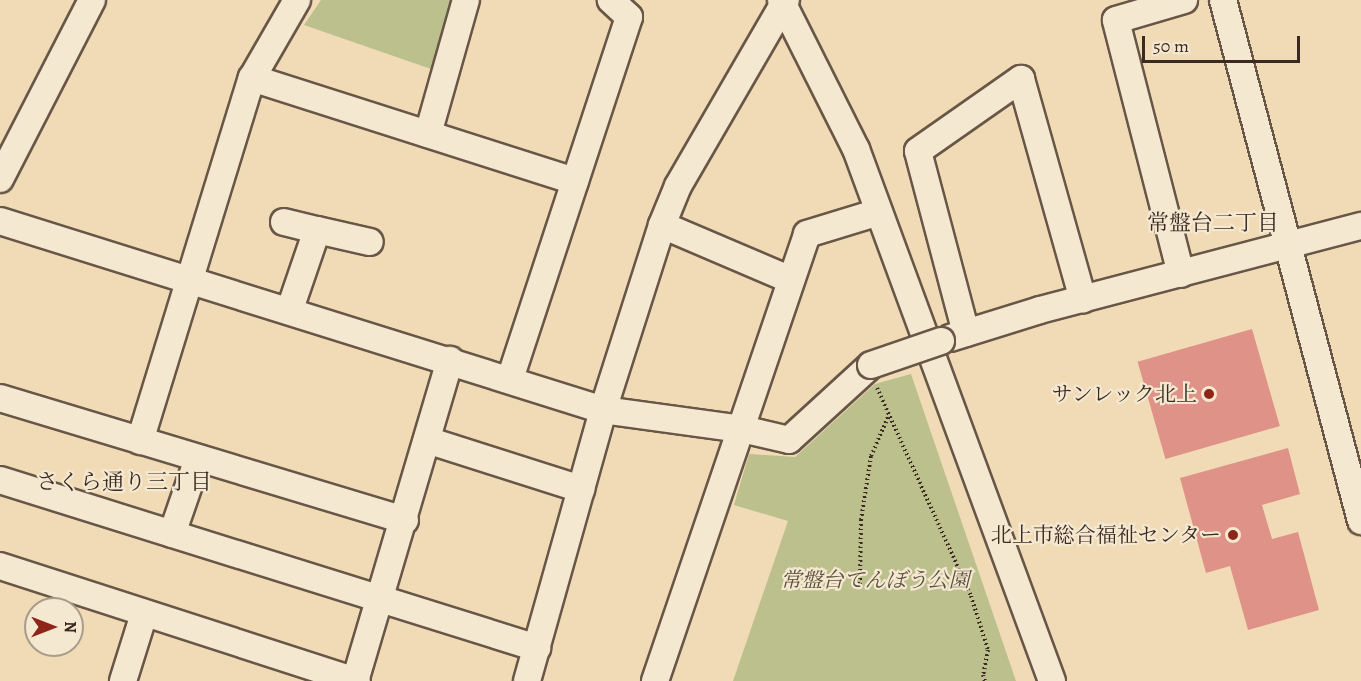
<!DOCTYPE html>
<meta charset="utf-8">
<style>
body{margin:0}
#map{position:relative;width:1361px;height:681px;overflow:hidden;background:#f0dbb6;font-family:Alegreya,"Noto Serif JP",serif}
div>[style]{position:absolute}
[style*='--x']{left:calc(var(--x)*1px);top:calc(var(--y)*1px);width:calc(var(--w)*1px);rotate:calc(var(--a)*1deg)}
.green>*{inset:0;background:#bbc08d}
.building>*{inset:0;background:#df9287;transform-origin:0 0}
.path>*{height:4px;margin-top:-2px;transform-origin:0;background:repeating-linear-gradient(90deg,#3a2a22 0 1.5px,transparent 0 4.5px)}
.roads{filter:drop-shadow(2px 0 #685647) drop-shadow(-2px 0 #685647) drop-shadow(0 2px #685647) drop-shadow(0 -2px #685647)}
.minor>*{height:26px;margin:-13px;padding:0 13px;transform-origin:13px;border-radius:13px;background:#f5e8d0}
.bridges{filter:drop-shadow(2px 0 #685647) drop-shadow(-2px 0 #685647) drop-shadow(0 2px #685647) drop-shadow(0 -2px #685647)}
.minor-bridge>*{height:26px;margin:-13px;padding:0 13px;transform-origin:13px;border-radius:13px;background:#f5e8d0}
.dots>*{width:16px;height:16px;translate:-50% -50%;box-sizing:border-box;border:3px solid #f5e8d0;border-radius:50%}
span{translate:-50% -50%;white-space:nowrap;text-align:center;line-height:1.15;-webkit-text-stroke:4.5px #f5e8d0;paint-order:stroke}
.poi-label{font-size:21px;color:#3a2a22}
.right{translate:-100% -50%;text-align:right}
.park-label{font-size:21px;color:#5a503d;font-style:italic}
.neighbourhood-label{font-size:22px;color:#3a2a22}
.north{position:absolute;left:24px;top:597px;width:60px;height:60px;box-sizing:border-box;background:#f5e8d0;border:2px solid #aa9c8a;border-radius:50%;rotate:90deg;font-size:16px;font-weight:700;line-height:24px;text-align:center;color:#3a2a22}
.north::after{content:'';display:block;margin:auto;width:21px;height:27px;background:#8f2418;clip-path:polygon(50% 0,100% 100%,50% 72%,0 100%)}
.scale{position:absolute;left:1142px;top:36px;width:158px;height:27px;box-sizing:border-box;border:3px solid #3a2a22;border-top:0;padding-left:8px;font-size:18px;line-height:21px;white-space:nowrap;color:#3a2a22;-webkit-text-stroke:4px #f5e8d0;paint-order:stroke}
</style>
<div id="map">
<div class="green">
<div style="clip-path:polygon(321px 0,456px 0,434px 70px,304px 25px)"></div>
<div style="clip-path:polygon(911px 374px,1016px 681px,733px 681px,788px 521px,734px 505px,749px 454px,795px 457px,875px 384px)"></div>
</div>
<div class="building">
<div style="left:1252px;top:329px;width:101px;height:119px;rotate:74deg"></div>
<div style="clip-path:polygon(1288px 448px,1300px 494px,1262px 505px,1272px 539px,1298px 532px,1319px 610px,1248px 630px,1230px 566px,1206px 573px,1180px 478px)"></div>
</div>
<div class="path">
<div style="--x:877;--y:388;--w:228;--a:65.7"></div>
<div style="--x:971;--y:596;--w:57;--a:72.5"></div>
<div style="--x:988;--y:650;--w:25;--a:101"></div>
<div style="--x:983;--y:675;--w:6;--a:72"></div>
<div style="--x:860;--y:584;--w:64;--a:-89.1"></div>
<div style="--x:861;--y:520;--w:65;--a:-81.1"></div>
<div style="--x:871;--y:456;--w:43;--a:-66.4"></div>
</div>
<div class="roads">
<div class="minor">
<div style="--x:781;--y:0;--w:167;--a:63.3"></div>
<div style="--x:856;--y:149;--w:567;--a:69.78"></div>
<div style="--x:1223;--y:0;--w:539;--a:75.16"></div>
<div style="--x:252;--y:78;--w:339;--a:17.7"></div>
<div style="--x:428;--y:134;--w:139;--a:-74.2"></div>
<div style="--x:0;--y:179;--w:201;--a:-62.8"></div>
<div style="--x:0;--y:221;--w:632;--a:17.4"></div>
<div style="--x:603;--y:410;--w:140;--a:7.8"></div>
<div style="--x:742;--y:429;--w:48;--a:13.2"></div>
<div style="--x:789;--y:440;--w:111;--a:-42.4"></div>
<div style="--x:284;--y:222;--w:34;--a:14"></div>
<div style="--x:662;--y:225;--w:140;--a:23.1"></div>
<div style="--x:1181;--y:274;--w:262;--a:-104.4"></div>
<div style="--x:1116;--y:20;--w:71;--a:-16.4"></div>
<div style="--x:290;--y:309;--w:83;--a:-71.1"></div>
<div style="--x:317;--y:230;--w:54;--a:12.8"></div>
<div style="--x:966;--y:333;--w:188;--a:-104.8"></div>
<div style="--x:918;--y:151;--w:126;--a:-35"></div>
<div style="--x:1021;--y:79;--w:229;--a:74.3"></div>
<div style="--x:950;--y:338;--w:94;--a:-17.3"></div>
<div style="--x:1040;--y:310;--w:332;--a:-14.7"></div>
<div style="--x:510;--y:379;--w:381;--a:-71.8"></div>
<div style="--x:629;--y:17;--w:25;--a:-137"></div>
<div style="--x:0;--y:398;--w:423;--a:16.8"></div>
<div style="--x:427;--y:440;--w:162;--a:17.7"></div>
<div style="--x:140;--y:441;--w:380;--a:-72.9"></div>
<div style="--x:252;--y:78;--w:90;--a:-60"></div>
<div style="--x:0;--y:480;--w:563;--a:17.37"></div>
<div style="--x:172;--y:534;--w:79;--a:-70.9"></div>
<div style="--x:0;--y:566;--w:375;--a:17.9"></div>
<div style="--x:123;--y:681;--w:70;--a:-72.6"></div>
<div style="--x:355;--y:681;--w:335;--a:-73.5"></div>
<div style="--x:527;--y:681;--w:281;--a:-74.3"></div>
<div style="--x:603;--y:410;--w:194;--a:-72.3"></div>
<div style="--x:662;--y:225;--w:42;--a:-67.7"></div>
<div style="--x:678;--y:186;--w:215;--a:-59.9"></div>
<div style="--x:655;--y:681;--w:472;--a:-71.2"></div>
<div style="--x:807;--y:234;--w:75;--a:-17"></div>
</div>
</div>
<div class="bridges">
<div class="minor-bridge">
<div style="--x:871;--y:365;--w:74;--a:-18.9"></div>
</div>
</div>
<div class="dots">
<div style="left:1209px;top:394px;background:#8f2418"></div>
<div style="left:1233px;top:535px;background:#8f2418"></div>
</div>
<div class="poi-label">
<span class="right" style="left:1197px;top:394px">サンレック北上</span>
<span class="right" style="left:1221px;top:535px">北上市総合福祉センター</span>
</div>
<div class="park-label">
<span style="left:875px;top:580px">常盤台てんぼう公園</span>
</div>
<div class="neighbourhood-label">
<span style="left:1213px;top:224px">常盤台二丁目</span>
<span style="left:124px;top:483px">さくら通り三丁目</span>
</div>
<div class="north">N</div>
<div class="scale">50 m</div>
</div>
